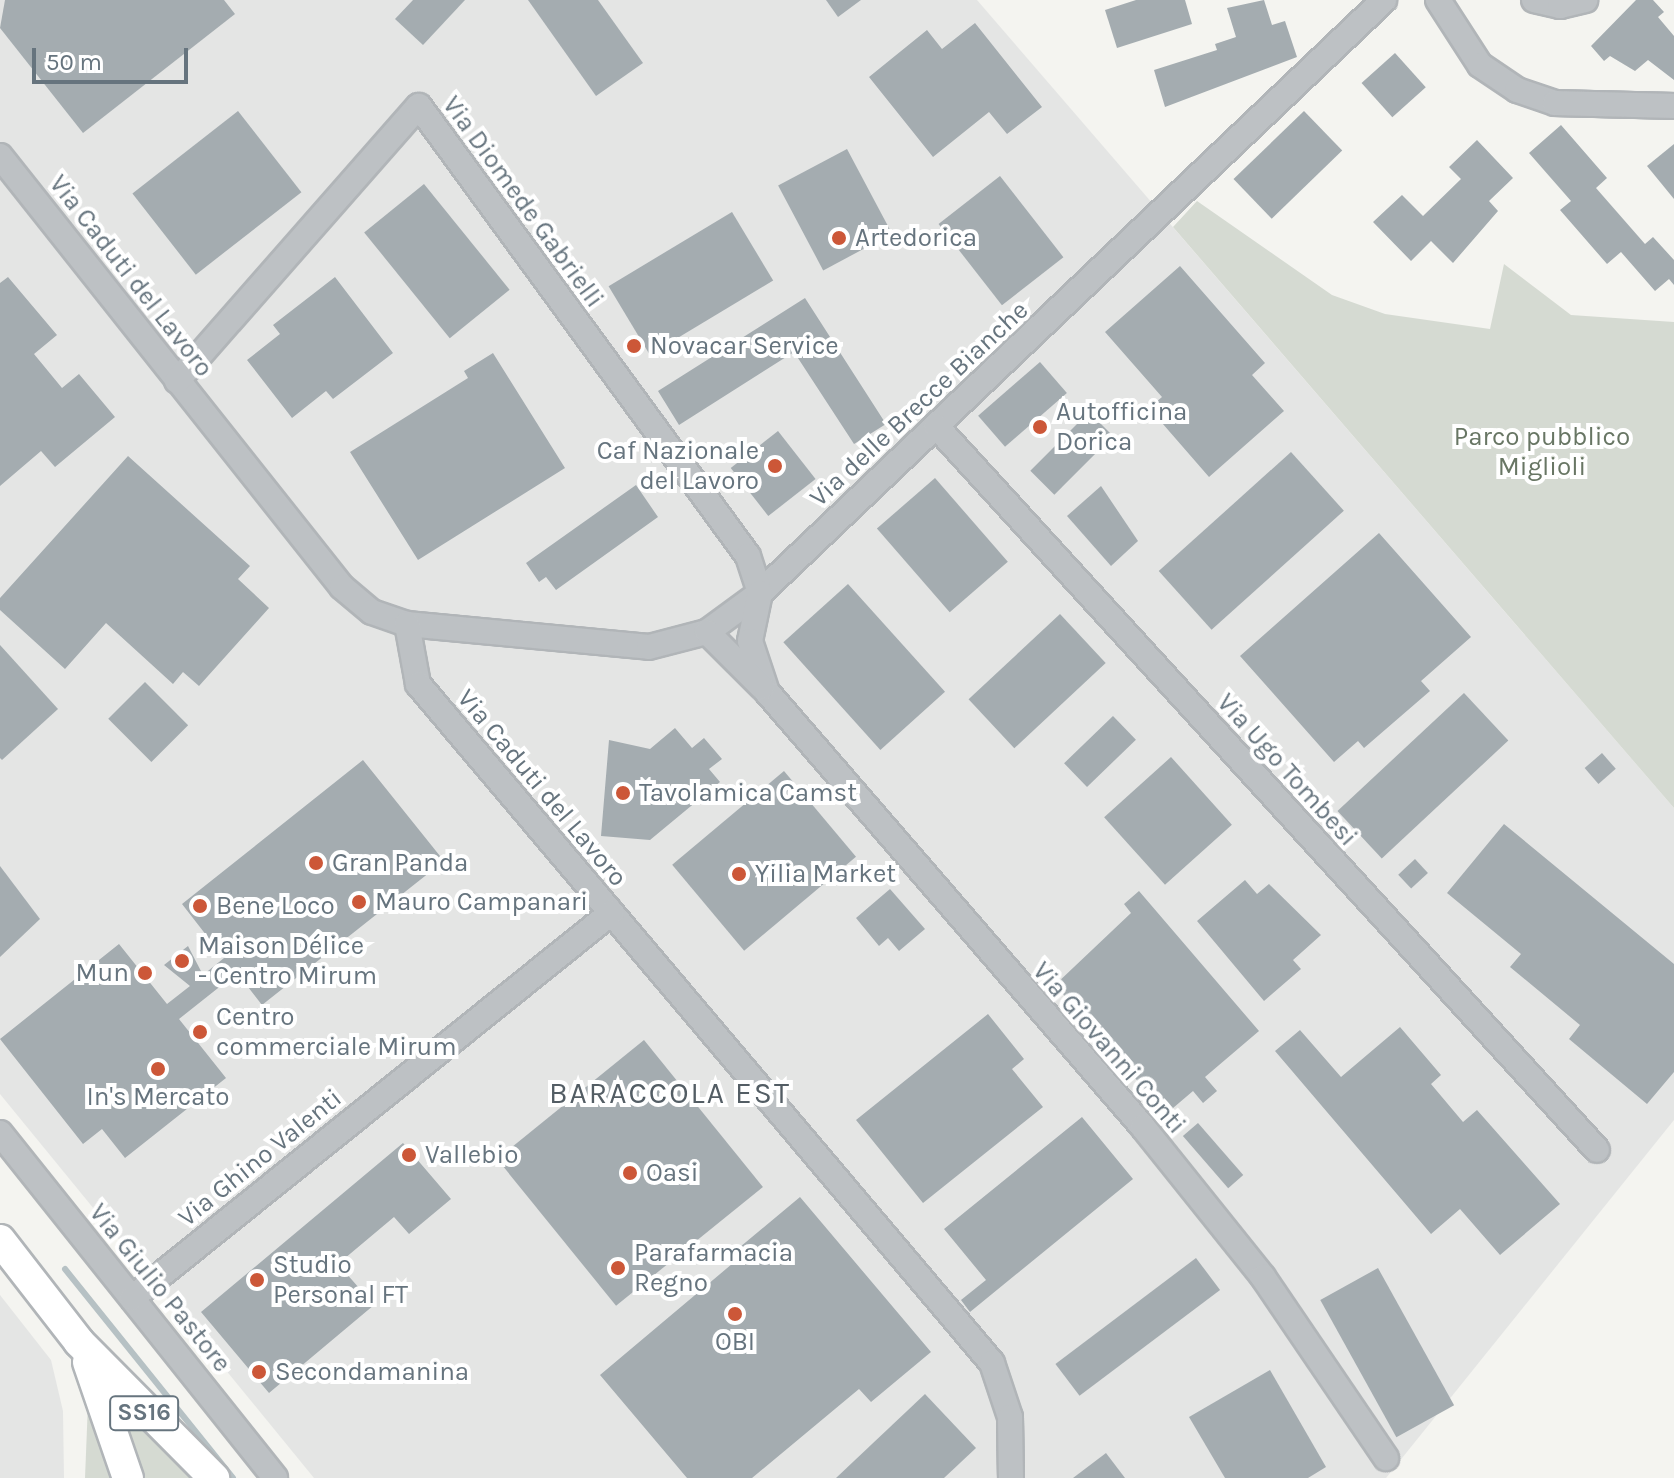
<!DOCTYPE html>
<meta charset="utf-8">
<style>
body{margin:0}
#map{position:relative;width:1674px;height:1478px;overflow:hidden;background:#f4f4f0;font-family:Karla,sans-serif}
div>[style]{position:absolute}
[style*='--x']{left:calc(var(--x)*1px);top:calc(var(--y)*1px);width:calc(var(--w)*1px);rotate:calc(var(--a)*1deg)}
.built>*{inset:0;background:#e4e5e4}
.green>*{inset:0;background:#d5dad2}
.stream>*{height:6px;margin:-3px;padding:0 3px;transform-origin:3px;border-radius:3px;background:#b6c1c4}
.building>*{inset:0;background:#a4acb0;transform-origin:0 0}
.roads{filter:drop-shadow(2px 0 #b1b5b8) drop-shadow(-2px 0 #b1b5b8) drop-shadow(0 2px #b1b5b8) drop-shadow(0 -2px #b1b5b8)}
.minor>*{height:24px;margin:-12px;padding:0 12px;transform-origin:12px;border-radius:12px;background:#bdc1c4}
.major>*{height:30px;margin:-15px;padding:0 15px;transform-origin:15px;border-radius:15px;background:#fff}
.dots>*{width:22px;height:22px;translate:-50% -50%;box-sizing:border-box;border:4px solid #fff;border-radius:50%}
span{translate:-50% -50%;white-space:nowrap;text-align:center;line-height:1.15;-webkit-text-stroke:8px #fff;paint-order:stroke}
.shield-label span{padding:2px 6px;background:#fff;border:2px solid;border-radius:6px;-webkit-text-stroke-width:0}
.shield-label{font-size:24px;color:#66747e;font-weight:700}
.street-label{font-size:26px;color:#66747e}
.poi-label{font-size:26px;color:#66747e}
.left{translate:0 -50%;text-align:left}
.right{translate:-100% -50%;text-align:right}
.park-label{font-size:26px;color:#687664}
.quarter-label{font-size:30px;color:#535d64;letter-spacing:2px}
.scale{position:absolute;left:32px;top:48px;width:156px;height:36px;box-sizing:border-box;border:4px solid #66747e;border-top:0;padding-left:10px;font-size:24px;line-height:28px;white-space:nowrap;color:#66747e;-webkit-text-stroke:6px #fff;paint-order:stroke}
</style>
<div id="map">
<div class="built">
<div style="clip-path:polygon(0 0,977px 0,1674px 808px,1674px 1120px,1386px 1478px,314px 1478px,0 1094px)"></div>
<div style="clip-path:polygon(0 1295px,51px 1360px,63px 1411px,64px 1478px,0 1478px)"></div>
</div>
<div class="green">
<div style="clip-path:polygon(1197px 201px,1332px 295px,1385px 314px,1490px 329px,1504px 264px,1571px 315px,1674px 322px,1674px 808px,1173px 227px)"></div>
<div style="clip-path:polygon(116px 1399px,118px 1400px,190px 1478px,140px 1478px)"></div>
<div style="clip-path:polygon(88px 1403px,104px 1447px,111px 1478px,85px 1478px)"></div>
</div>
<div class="stream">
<div style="--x:65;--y:1269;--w:268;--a:51.2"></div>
</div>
<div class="building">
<div style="clip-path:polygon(5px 0,224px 0,235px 14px,83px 133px,0 28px)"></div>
<div style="clip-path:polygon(413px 0,465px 0,423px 45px,395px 19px)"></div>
<div style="clip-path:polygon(528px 0,598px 0,643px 63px,596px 96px)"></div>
<div style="clip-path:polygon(826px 0,861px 0,838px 17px)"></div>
<div style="clip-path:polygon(1136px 0,1185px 0,1192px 24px,1117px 48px,1105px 10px)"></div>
<div style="clip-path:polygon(1264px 0,1272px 25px,1285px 21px,1297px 57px,1165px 107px,1154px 70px,1217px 50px,1215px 44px,1236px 37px,1227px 8px)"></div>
<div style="clip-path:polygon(1636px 0,1653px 0,1664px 12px,1658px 17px,1674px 36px,1674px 80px,1648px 60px,1635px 71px,1610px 56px,1604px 61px,1591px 46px)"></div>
<div style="clip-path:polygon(975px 23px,1042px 107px,1007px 134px,989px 112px,933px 157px,869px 77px,927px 30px,942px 49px)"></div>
<div style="left:1395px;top:53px;width:46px;height:45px;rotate:48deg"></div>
<div style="left:238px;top:111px;width:103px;height:134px;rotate:52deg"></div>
<div style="left:1304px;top:111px;width:55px;height:98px;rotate:46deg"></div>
<div style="clip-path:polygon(1561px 125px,1607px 178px,1596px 188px,1645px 244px,1653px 237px,1674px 260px,1674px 285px,1669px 279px,1655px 291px,1621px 252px,1607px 264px,1560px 210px,1571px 201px,1529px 153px)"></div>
<div style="clip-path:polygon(1477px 140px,1513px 178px,1489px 201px,1498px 211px,1453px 263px,1431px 241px,1411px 261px,1373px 222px,1402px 195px,1423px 216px,1461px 179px,1449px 167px)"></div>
<div style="clip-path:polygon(1674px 144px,1674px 199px,1647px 166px)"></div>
<div style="left:847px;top:149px;width:96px;height:78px;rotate:62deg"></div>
<div style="left:1000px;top:176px;width:103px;height:78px;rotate:52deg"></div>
<div style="left:424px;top:184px;width:136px;height:77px;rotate:51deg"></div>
<div style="left:732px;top:212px;width:80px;height:144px;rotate:59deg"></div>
<div style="clip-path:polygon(1180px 266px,1265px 363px,1252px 375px,1284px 411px,1209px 477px,1149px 408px,1162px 397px,1105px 332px)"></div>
<div style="clip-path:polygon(8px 277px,57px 335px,34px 354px,62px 388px,79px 374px,115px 417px,55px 467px,41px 451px,0 486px,0 283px)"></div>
<div style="clip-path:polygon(335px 277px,393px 353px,333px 399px,326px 391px,292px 418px,247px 360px,280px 334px,273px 325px)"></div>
<div style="clip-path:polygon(805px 298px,886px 424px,854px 444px,794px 352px,679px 425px,658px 391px)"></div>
<div style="clip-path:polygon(493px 353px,565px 468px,418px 560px,350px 452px,468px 378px,464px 371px)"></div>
<div style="left:1040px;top:362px;width:41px;height:82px;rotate:49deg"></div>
<div style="left:1089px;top:412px;width:34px;height:83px;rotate:45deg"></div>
<div style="left:778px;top:431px;width:61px;height:60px;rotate:52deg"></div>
<div style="left:1291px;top:452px;width:79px;height:178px;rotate:48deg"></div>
<div style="clip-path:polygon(128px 456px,250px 566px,238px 579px,269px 608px,199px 686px,183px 672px,173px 684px,106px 623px,65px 669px,0 610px,0 598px)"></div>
<div style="left:935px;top:478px;width:111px;height:77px;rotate:49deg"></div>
<div style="clip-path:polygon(636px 485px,658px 517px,556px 590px,546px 577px,539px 582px,526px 563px)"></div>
<div style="clip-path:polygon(1101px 486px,1138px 541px,1111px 566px,1067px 516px)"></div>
<div style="clip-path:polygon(1379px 533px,1471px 637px,1421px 681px,1430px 691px,1364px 748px,1358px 741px,1334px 762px,1240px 656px)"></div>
<div style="left:848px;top:584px;width:145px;height:87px;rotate:48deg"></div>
<div style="left:1060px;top:614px;width:67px;height:125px;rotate:47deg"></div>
<div style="clip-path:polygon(0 645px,58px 709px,2px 760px,0 758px)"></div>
<div style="left:145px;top:682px;width:61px;height:52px;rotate:45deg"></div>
<div style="left:1464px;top:693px;width:65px;height:173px;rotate:47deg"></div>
<div style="left:1113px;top:716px;width:33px;height:68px;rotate:46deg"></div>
<div style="clip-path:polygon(675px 728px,692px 748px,704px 738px,722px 759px,709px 769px,720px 782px,650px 840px,601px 836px,609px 740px,650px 749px)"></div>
<div style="left:1602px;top:753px;width:21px;height:23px;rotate:49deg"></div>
<div style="left:1171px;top:757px;width:91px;height:90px;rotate:48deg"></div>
<div style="clip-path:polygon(363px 760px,444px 861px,262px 1005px,237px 973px,179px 1019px,226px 1078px,125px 1158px,102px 1129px,83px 1144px,0 1039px,119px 944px,167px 1004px,190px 986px,164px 965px,188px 946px,203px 975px,224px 958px,182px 904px)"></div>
<div style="left:784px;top:771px;width:112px;height:146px;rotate:50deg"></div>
<div style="clip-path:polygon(1504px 824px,1674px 964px,1674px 1072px,1647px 1104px,1569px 1039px,1580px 1025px,1510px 967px,1521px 954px,1447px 893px)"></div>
<div style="left:1415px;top:859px;width:19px;height:23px;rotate:47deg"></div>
<div style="clip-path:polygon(0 866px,40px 919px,0 957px)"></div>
<div style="clip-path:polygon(1245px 880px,1257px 894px,1269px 884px,1321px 935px,1293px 960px,1301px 969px,1264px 1001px,1197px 921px)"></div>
<div style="clip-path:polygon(890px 889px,925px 929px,899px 951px,888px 938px,879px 946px,856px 918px)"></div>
<div style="clip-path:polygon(1139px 891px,1259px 1031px,1205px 1077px,1217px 1091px,1203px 1103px,1193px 1091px,1166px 1114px,1055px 985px,1131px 913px,1124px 904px)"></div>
<div style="clip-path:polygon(988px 1014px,1024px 1059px,1012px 1069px,1043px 1107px,923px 1203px,856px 1120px)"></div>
<div style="clip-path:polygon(1400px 1027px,1441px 1075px,1431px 1084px,1463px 1122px,1477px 1110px,1560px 1204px,1500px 1255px,1460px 1209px,1431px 1234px,1275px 1051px,1300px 1030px,1341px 1077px)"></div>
<div style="left:644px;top:1040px;width:189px;height:189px;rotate:51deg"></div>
<div style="clip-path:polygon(1082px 1117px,1133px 1179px,970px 1312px,961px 1300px,986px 1280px,944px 1229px)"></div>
<div style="left:1198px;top:1123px;width:69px;height:20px;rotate:49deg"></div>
<div style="clip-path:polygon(403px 1143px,451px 1199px,409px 1234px,394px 1217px,338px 1264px,374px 1305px,269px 1393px,201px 1312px)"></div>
<div style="clip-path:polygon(800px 1197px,931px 1352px,871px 1402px,859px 1389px,752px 1478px,687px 1478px,600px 1375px,745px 1253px,740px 1247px)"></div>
<div style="left:1196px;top:1258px;width:40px;height:176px;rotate:53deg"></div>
<div style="left:1378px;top:1268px;width:157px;height:66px;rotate:61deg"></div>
<div style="clip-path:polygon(1270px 1370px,1326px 1467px,1308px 1478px,1225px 1478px,1189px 1417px)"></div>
<div style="clip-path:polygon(925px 1394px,976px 1448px,944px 1478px,836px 1478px)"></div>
<div style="clip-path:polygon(1106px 1453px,1125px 1478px,1073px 1478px)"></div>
</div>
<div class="roads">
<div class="minor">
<div style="--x:1438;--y:0;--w:77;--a:57.1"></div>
<div style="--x:1480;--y:65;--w:45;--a:34"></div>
<div style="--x:1517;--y:90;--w:40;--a:18.9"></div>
<div style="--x:1555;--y:103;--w:119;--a:1.4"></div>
<div style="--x:1534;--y:0;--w:27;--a:13"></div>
<div style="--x:1560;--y:6;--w:26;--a:-13"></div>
<div style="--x:0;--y:156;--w:550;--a:51.57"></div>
<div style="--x:342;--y:587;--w:39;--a:40"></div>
<div style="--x:372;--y:612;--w:37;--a:19"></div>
<div style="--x:407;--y:624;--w:243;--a:5.4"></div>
<div style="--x:649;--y:647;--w:60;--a:-14.5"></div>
<div style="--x:707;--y:632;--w:66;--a:-36.3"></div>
<div style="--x:760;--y:593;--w:861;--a:-43.54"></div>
<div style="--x:177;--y:381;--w:366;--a:-48.7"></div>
<div style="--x:419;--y:106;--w:557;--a:53.83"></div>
<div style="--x:748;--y:556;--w:39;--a:72"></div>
<div style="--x:760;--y:593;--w:49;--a:101.8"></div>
<div style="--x:750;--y:641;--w:54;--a:71.6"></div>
<div style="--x:767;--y:692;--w:575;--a:49.16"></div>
<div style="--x:1143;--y:1127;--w:192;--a:51.3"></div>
<div style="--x:1263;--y:1277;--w:219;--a:55.8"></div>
<div style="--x:936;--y:426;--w:980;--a:47.6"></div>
<div style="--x:407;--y:624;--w:61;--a:79.6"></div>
<div style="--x:418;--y:684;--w:889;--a:49.79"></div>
<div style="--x:992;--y:1363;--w:57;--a:71.6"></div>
<div style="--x:1010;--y:1417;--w:61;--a:89.1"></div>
<div style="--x:707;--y:632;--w:78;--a:45"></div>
<div style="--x:0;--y:1133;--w:441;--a:51.4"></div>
<div style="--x:132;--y:1298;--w:615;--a:-38.79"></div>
</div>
<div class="major">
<div style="--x:0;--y:1240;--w:129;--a:52.2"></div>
<div style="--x:79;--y:1342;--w:192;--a:45.2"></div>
<div style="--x:88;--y:1362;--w:123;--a:71"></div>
</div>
</div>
<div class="dots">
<div style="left:839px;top:238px;background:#cc5738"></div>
<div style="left:634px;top:346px;background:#cc5738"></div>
<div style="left:1040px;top:427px;background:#cc5738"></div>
<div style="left:775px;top:466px;background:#cc5738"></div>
<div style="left:623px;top:793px;background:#cc5738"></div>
<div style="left:316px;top:863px;background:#cc5738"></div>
<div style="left:739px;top:874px;background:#cc5738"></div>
<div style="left:359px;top:902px;background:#cc5738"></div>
<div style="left:200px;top:906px;background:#cc5738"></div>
<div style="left:182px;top:961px;background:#cc5738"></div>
<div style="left:145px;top:973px;background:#cc5738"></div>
<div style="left:200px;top:1032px;background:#cc5738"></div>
<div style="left:158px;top:1069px;background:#cc5738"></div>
<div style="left:409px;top:1155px;background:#cc5738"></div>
<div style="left:630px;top:1173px;background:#cc5738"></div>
<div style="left:618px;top:1268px;background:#cc5738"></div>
<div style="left:257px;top:1280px;background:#cc5738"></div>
<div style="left:735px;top:1314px;background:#cc5738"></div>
<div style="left:259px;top:1372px;background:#cc5738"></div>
</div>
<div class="shield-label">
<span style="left:144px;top:1413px">SS16</span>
</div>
<div class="street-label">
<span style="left:523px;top:202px;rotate:54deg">Via Diomede Gabrielli</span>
<span style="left:131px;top:276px;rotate:52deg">Via Caduti del Lavoro</span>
<span style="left:919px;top:404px;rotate:-43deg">Via delle Brecce Bianche</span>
<span style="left:1287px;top:770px;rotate:48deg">Via Ugo Tombesi</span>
<span style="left:542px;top:788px;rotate:50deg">Via Caduti del Lavoro</span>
<span style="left:1109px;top:1048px;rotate:49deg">Via Giovanni Conti</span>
<span style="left:260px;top:1158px;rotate:-39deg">Via Ghino Valenti</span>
<span style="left:160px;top:1288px;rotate:51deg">Via Giulio Pastore</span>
</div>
<div class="poi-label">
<span class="left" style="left:855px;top:238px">Artedorica</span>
<span class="left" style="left:650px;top:346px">Novacar Service</span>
<span class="left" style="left:1056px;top:427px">Autofficina<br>Dorica</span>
<span class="right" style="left:759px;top:466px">Caf Nazionale<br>del Lavoro</span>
<span class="left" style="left:639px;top:793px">Tavolamica Camst</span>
<span class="left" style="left:332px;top:863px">Gran Panda</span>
<span class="left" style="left:755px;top:874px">Yilia Market</span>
<span class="left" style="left:375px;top:902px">Mauro Campanari</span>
<span class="left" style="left:216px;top:906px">Bene Loco</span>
<span class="left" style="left:198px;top:961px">Maison Délice<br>- Centro Mirum</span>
<span class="right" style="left:129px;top:973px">Mun</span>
<span class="left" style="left:216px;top:1032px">Centro<br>commerciale Mirum</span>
<span style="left:158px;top:1097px">In's Mercato</span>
<span class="left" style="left:425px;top:1155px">Vallebio</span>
<span class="left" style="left:646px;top:1173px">Oasi</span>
<span class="left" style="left:634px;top:1268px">Parafarmacia<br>Regno</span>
<span class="left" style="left:273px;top:1280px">Studio<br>Personal FT</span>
<span style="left:735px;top:1342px">OBI</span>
<span class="left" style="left:275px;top:1372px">Secondamanina</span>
</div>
<div class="park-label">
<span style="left:1542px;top:452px">Parco pubblico<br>Miglioli</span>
</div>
<div class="quarter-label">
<span style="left:670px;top:1093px">BARACCOLA EST</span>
</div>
<div class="scale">50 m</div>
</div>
